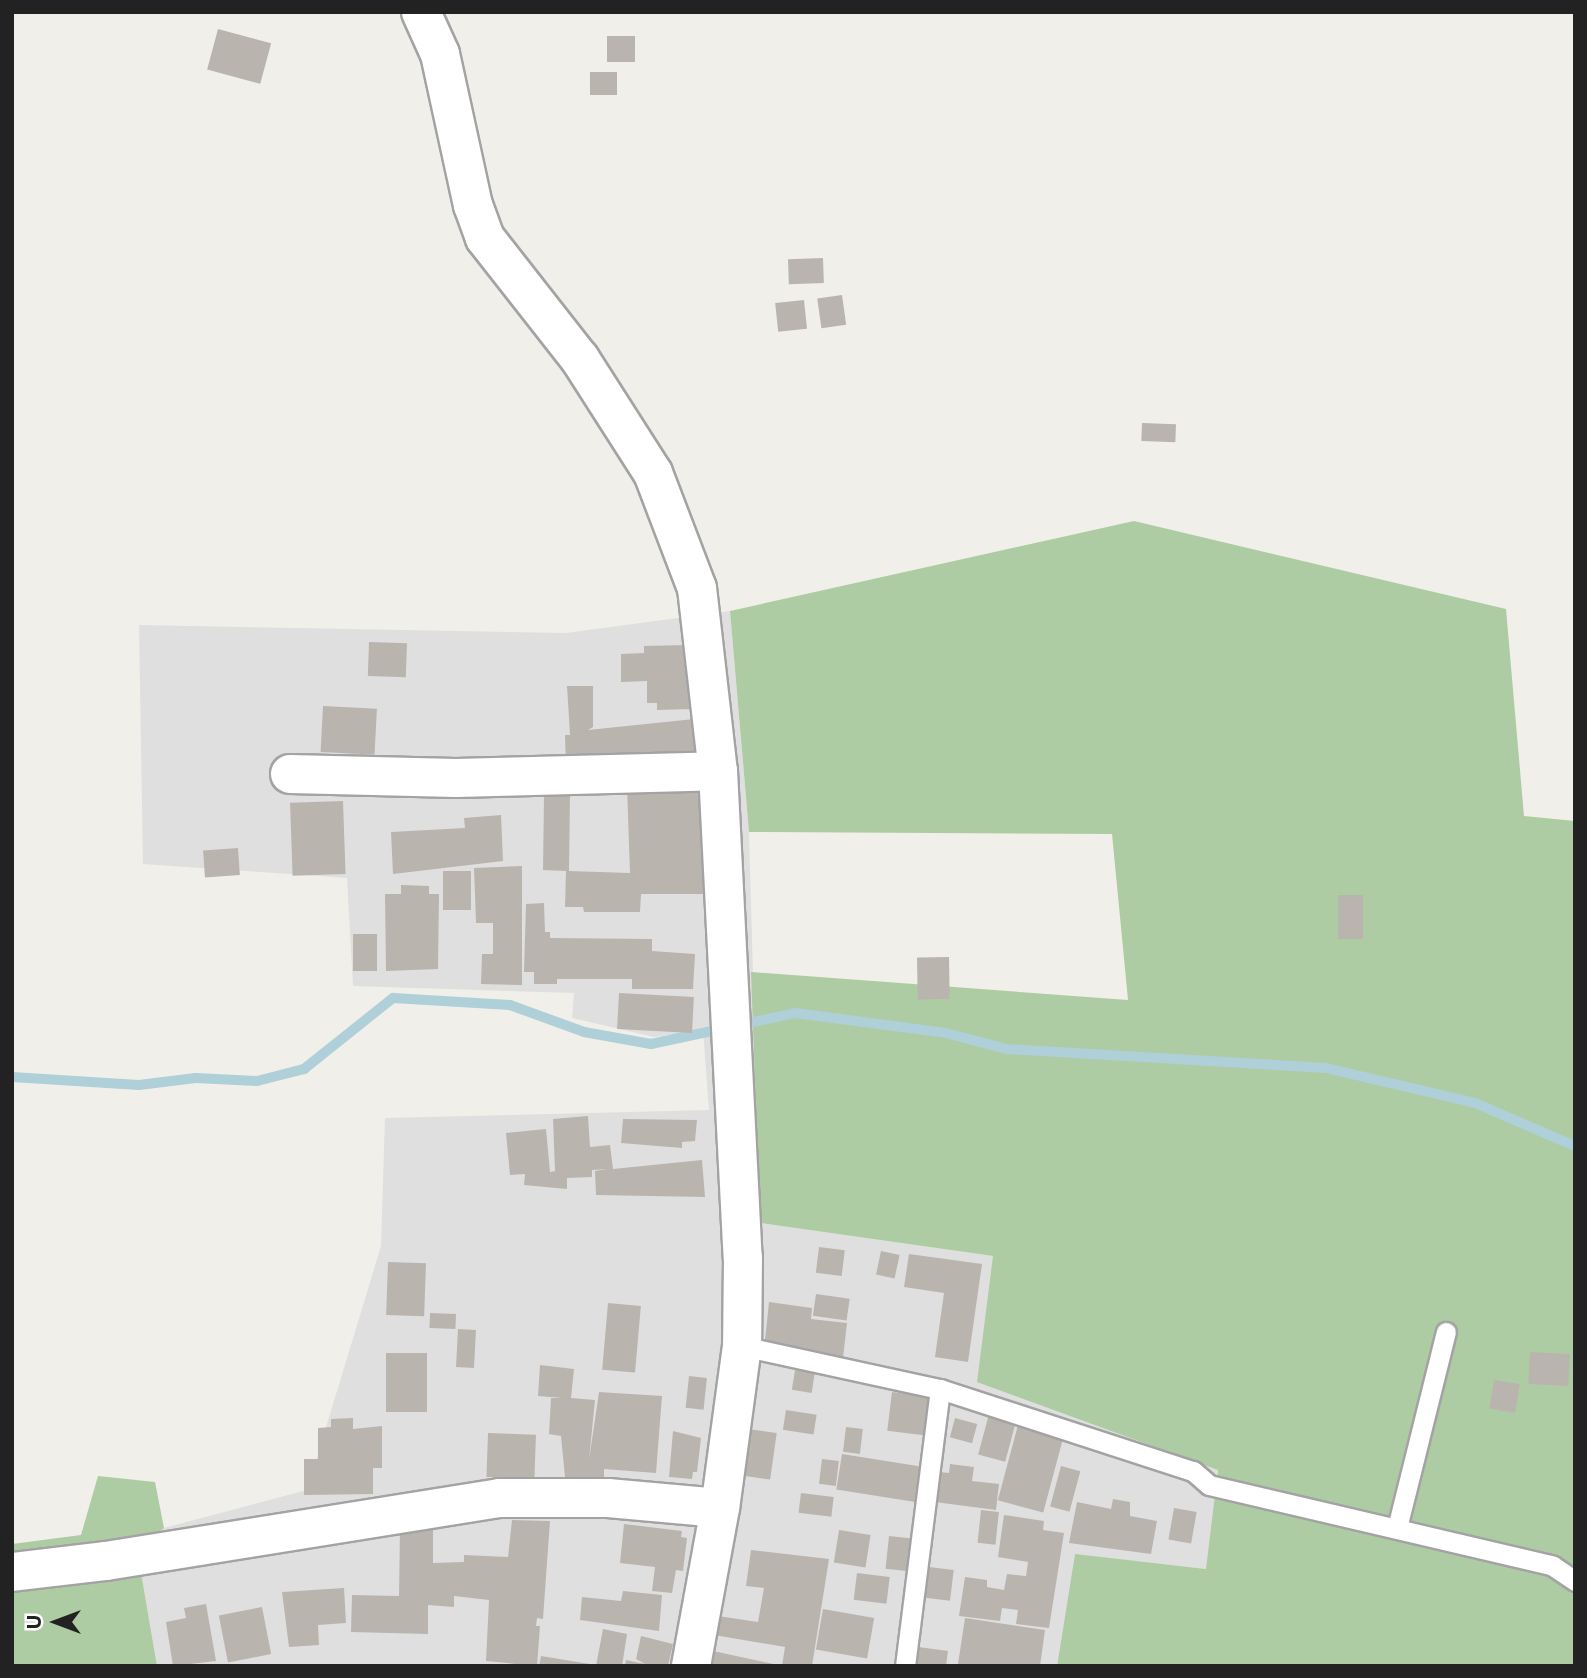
<!DOCTYPE html>
<style>
body{margin:0}
#map{position:relative;width:1587px;height:1678px;overflow:hidden;background:#f1efe9;font-family:Montserrat,sans-serif}
div>[style]{position:absolute}
[style*='--x']{left:calc(var(--x)*1px);top:calc(var(--y)*1px);width:calc(var(--w)*1px);rotate:calc(var(--a)*1deg)}
.residential>*{inset:0;background:#e0dfdf}
.forest>*{inset:0;background:#aecca3}
.stream>*{height:10px;margin:-5px;padding:0 5px;transform-origin:5px;border-radius:5px;background:#afcfd9}
.building>*{inset:0;background:#bab4af;transform-origin:0 0}
.roads{filter:drop-shadow(2px 0 #a3a3a3) drop-shadow(-2px 0 #a3a3a3) drop-shadow(0 2px #a3a3a3) drop-shadow(0 -2px #a3a3a3)}
.service>*{height:19px;margin:-9.5px;padding:0 9.5px;transform-origin:9.5px;border-radius:9.5px;background:#fff}
.minor>*{height:38px;margin:-19px;padding:0 19px;transform-origin:19px;border-radius:19px;background:#fff}
span{translate:-50% -50%;white-space:nowrap;text-align:center;line-height:1.15;-webkit-text-stroke:7px #fff;paint-order:stroke}
.frame{position:absolute;inset:0;border:14px solid #222;pointer-events:none}
.north{position:absolute;left:21px;top:1587px;width:70px;height:70px;-webkit-text-stroke:5px #fff;paint-order:stroke;rotate:270deg;font-size:19px;font-weight:700;line-height:28px;text-align:center;color:#222}
.north::after{content:'';display:block;margin:auto;width:24px;height:32px;background:#222;clip-path:polygon(50% 0,100% 100%,50% 72%,0 100%)}
</style>
<div id="map">
<div class="residential">
<div style="clip-path:polygon(730px 611px,749px 832px,760px 1223px,993px 1256px,1137px 1442px,1218px 1469px,1207px 1569px,1075px 1555px,1057px 1666px,157px 1666px,137px 1549px,164px 1528px,307px 1490px,381px 1246px,385px 1118px,709px 1110px,703px 1030px,654px 1037px,572px 1018px,574px 993px,353px 986px,347px 878px,143px 864px,139px 625px,566px 633px)"></div>
</div>
<div class="forest">
<div style="clip-path:polygon(1134px 521px,1506px 609px,1524px 816px,1575px 821px,1575px 1666px,1057px 1666px,1075px 1554px,1206px 1569px,1218px 1470px,977px 1382px,993px 1256px,760px 1223px,751px 972px,1128px 1000px,1112px 834px,749px 832px,730px 611px)"></div>
<div style="clip-path:polygon(98px 1476px,155px 1482px,164px 1528px,137px 1549px,157px 1666px,12px 1666px,12px 1544px,81px 1535px)"></div>
</div>
<div class="stream">
<div style="--x:12;--y:1077;--w:127;--a:3.6"></div>
<div style="--x:139;--y:1085;--w:57;--a:-7"></div>
<div style="--x:196;--y:1078;--w:61;--a:2.8"></div>
<div style="--x:257;--y:1081;--w:49;--a:-14.3"></div>
<div style="--x:304;--y:1069;--w:114;--a:-38.6"></div>
<div style="--x:393;--y:998;--w:117;--a:3.4"></div>
<div style="--x:510;--y:1005;--w:79;--a:20"></div>
<div style="--x:584;--y:1032;--w:68;--a:10.2"></div>
<div style="--x:651;--y:1044;--w:147;--a:-12.1"></div>
<div style="--x:795;--y:1013;--w:152;--a:7.5"></div>
<div style="--x:946;--y:1033;--w:62;--a:14.9"></div>
<div style="--x:1006;--y:1049;--w:321;--a:3.4"></div>
<div style="--x:1326;--y:1068;--w:153;--a:13.2"></div>
<div style="--x:1475;--y:1103;--w:109;--a:23.3"></div>
</div>
<div class="building">
<div style="left:218px;top:29px;width:55px;height:42px;rotate:15deg"></div>
<div style="left:635px;top:36px;width:26px;height:28px;rotate:90deg"></div>
<div style="left:590px;top:72px;width:27px;height:23px"></div>
<div style="left:823px;top:258px;width:25px;height:35px;rotate:88deg"></div>
<div style="left:842px;top:295px;width:30px;height:25px;rotate:82deg"></div>
<div style="left:804px;top:300px;width:29px;height:29px;rotate:84deg"></div>
<div style="left:1142px;top:423px;width:34px;height:18px;rotate:2deg"></div>
<div style="left:369px;top:642px;width:38px;height:34px;rotate:2deg"></div>
<div style="clip-path:polygon(686px 645px,693px 709px,657px 710px,657px 703px,647px 703px,647px 681px,621px 682px,621px 654px,644px 653px,644px 646px)"></div>
<div style="clip-path:polygon(567px 686px,593px 686px,593px 727px,588px 730px,704px 718px,707px 758px,566px 768px,565px 735px,570px 735px)"></div>
<div style="left:323px;top:706px;width:54px;height:46px;rotate:3deg"></div>
<div style="clip-path:polygon(709px 781px,704px 894px,641px 894px,640px 912px,584px 912px,583px 907px,565px 907px,566px 871px,543px 870px,544px 795px,570px 793px,569px 871px,630px 873px,627px 786px)"></div>
<div style="left:343px;top:801px;width:73px;height:53px;rotate:88deg"></div>
<div style="clip-path:polygon(501px 815px,503px 861px,393px 874px,391px 832px,465px 828px,464px 818px)"></div>
<div style="left:238px;top:848px;width:27px;height:35px;rotate:86deg"></div>
<div style="clip-path:polygon(522px 866px,522px 985px,481px 984px,482px 954px,493px 954px,493px 923px,476px 923px,474px 868px)"></div>
<div style="left:443px;top:871px;width:28px;height:39px"></div>
<div style="clip-path:polygon(401px 885px,429px 886px,429px 894px,439px 894px,438px 969px,386px 971px,385px 894px,401px 894px)"></div>
<div style="left:1338px;top:895px;width:25px;height:44px"></div>
<div style="clip-path:polygon(544px 903px,545px 932px,550px 932px,550px 938px,652px 939px,652px 951px,695px 954px,693px 989px,632px 989px,632px 979px,557px 979px,557px 984px,534px 984px,534px 972px,524px 972px,526px 904px)"></div>
<div style="left:377px;top:934px;width:37px;height:24px;rotate:90deg"></div>
<div style="left:949px;top:957px;width:42px;height:32px;rotate:89deg"></div>
<div style="left:619px;top:993px;width:75px;height:36px;rotate:3deg"></div>
<div style="clip-path:polygon(588px 1116px,590px 1147px,610px 1145px,613px 1169px,702px 1160px,705px 1197px,596px 1195px,595px 1171px,607px 1169px,592px 1170px,592px 1177px,567px 1178px,567px 1189px,524px 1185px,525px 1174px,510px 1175px,506px 1133px,546px 1129px,550px 1172px,555px 1171px,553px 1119px)"></div>
<div style="clip-path:polygon(623px 1119px,697px 1120px,695px 1141px,682px 1142px,682px 1148px,621px 1143px)"></div>
<div style="left:819px;top:1247px;width:26px;height:26px;rotate:7deg"></div>
<div style="left:881px;top:1251px;width:19px;height:24px;rotate:12deg"></div>
<div style="clip-path:polygon(909px 1254px,982px 1264px,968px 1362px,935px 1357px,944px 1293px,904px 1287px)"></div>
<div style="left:388px;top:1262px;width:38px;height:53px;rotate:2deg"></div>
<div style="left:816px;top:1294px;width:34px;height:22px;rotate:8deg"></div>
<div style="clip-path:polygon(769px 1302px,812px 1308px,811px 1319px,847px 1323px,843px 1358px,765px 1340px)"></div>
<div style="left:608px;top:1303px;width:33px;height:67px;rotate:5deg"></div>
<div style="left:430px;top:1313px;width:26px;height:15px;rotate:2deg"></div>
<div style="left:458px;top:1329px;width:18px;height:38px;rotate:3deg"></div>
<div style="left:1530px;top:1352px;width:40px;height:32px;rotate:3deg"></div>
<div style="left:386px;top:1353px;width:41px;height:59px"></div>
<div style="clip-path:polygon(540px 1365px,574px 1369px,571px 1398px,595px 1400px,589px 1460px,599px 1392px,662px 1396px,656px 1473px,604px 1469px,604px 1477px,565px 1477px,561px 1436px,549px 1434px,551px 1398px,563px 1398px,538px 1396px)"></div>
<div style="left:795px;top:1370px;width:20px;height:20px;rotate:9deg"></div>
<div style="left:689px;top:1376px;width:18px;height:32px;rotate:6deg"></div>
<div style="left:1494px;top:1380px;width:26px;height:29px;rotate:9deg"></div>
<div style="left:892px;top:1392px;width:41px;height:39px;rotate:7deg"></div>
<div style="left:786px;top:1410px;width:31px;height:20px;rotate:9deg"></div>
<div style="left:989px;top:1414px;width:28px;height:42px;rotate:15deg"></div>
<div style="clip-path:polygon(353px 1418px,353px 1429px,382px 1426px,382px 1468px,373px 1468px,373px 1494px,304px 1495px,304px 1459px,318px 1459px,318px 1428px,331px 1427px,331px 1419px)"></div>
<div style="left:955px;top:1418px;width:23px;height:20px;rotate:15deg"></div>
<div style="left:1018px;top:1425px;width:47px;height:78px;rotate:15deg"></div>
<div style="left:846px;top:1427px;width:17px;height:25px;rotate:7deg"></div>
<div style="left:748px;top:1429px;width:29px;height:47px;rotate:8deg"></div>
<div style="clip-path:polygon(673px 1431px,701px 1438px,697px 1472px,693px 1472px,692px 1479px,669px 1477px)"></div>
<div style="left:488px;top:1433px;width:48px;height:44px;rotate:2deg"></div>
<div style="left:842px;top:1454px;width:83px;height:36px;rotate:9deg"></div>
<div style="left:822px;top:1459px;width:17px;height:25px;rotate:7deg"></div>
<div style="clip-path:polygon(950px 1464px,974px 1467px,972px 1481px,999px 1484px,996px 1510px,927px 1501px,931px 1471px,949px 1473px)"></div>
<div style="left:1061px;top:1466px;width:20px;height:42px;rotate:15deg"></div>
<div style="left:801px;top:1493px;width:33px;height:20px;rotate:7deg"></div>
<div style="clip-path:polygon(1113px 1499px,1130px 1502px,1130px 1516px,1157px 1521px,1151px 1554px,1069px 1543px,1077px 1502px,1111px 1509px)"></div>
<div style="left:1174px;top:1508px;width:23px;height:32px;rotate:10deg"></div>
<div style="left:981px;top:1510px;width:18px;height:33px;rotate:6deg"></div>
<div style="clip-path:polygon(1004px 1515px,1044px 1521px,1043px 1530px,1064px 1533px,1049px 1628px,1016px 1624px,1018px 1610px,1002px 1608px,1000px 1621px,959px 1616px,965px 1577px,987px 1580px,987px 1587px,1004px 1590px,1007px 1574px,1026px 1576px,1028px 1562px,998px 1557px)"></div>
<div style="clip-path:polygon(512px 1520px,550px 1521px,543px 1619px,537px 1618px,536px 1626px,540px 1626px,537px 1666px,486px 1661px,489px 1600px,454px 1596px,454px 1607px,428px 1605px,428px 1634px,351px 1632px,352px 1595px,399px 1596px,400px 1530px,433px 1529px,433px 1563px,464px 1562px,464px 1555px,508px 1557px)"></div>
<div style="clip-path:polygon(624px 1524px,682px 1531px,681px 1537px,687px 1538px,683px 1571px,676px 1570px,672px 1593px,652px 1591px,655px 1567px,620px 1563px)"></div>
<div style="left:839px;top:1530px;width:32px;height:33px;rotate:9deg"></div>
<div style="left:889px;top:1536px;width:28px;height:33px;rotate:6deg"></div>
<div style="clip-path:polygon(751px 1550px,829px 1559px,812px 1666px,782px 1666px,785px 1647px,714px 1635px,718px 1616px,758px 1622px,764px 1588px,746px 1586px)"></div>
<div style="left:921px;top:1566px;width:33px;height:31px;rotate:7deg"></div>
<div style="left:857px;top:1573px;width:33px;height:27px;rotate:7deg"></div>
<div style="clip-path:polygon(344px 1588px,346px 1623px,318px 1625px,319px 1645px,289px 1647px,282px 1592px)"></div>
<div style="clip-path:polygon(623px 1591px,662px 1595px,659px 1631px,580px 1620px,582px 1597px,621px 1601px)"></div>
<div style="clip-path:polygon(206px 1604px,216px 1661px,173px 1666px,166px 1622px,186px 1618px,184px 1608px)"></div>
<div style="left:262px;top:1607px;width:48px;height:44px;rotate:79deg"></div>
<div style="left:823px;top:1609px;width:52px;height:41px;rotate:10deg"></div>
<div style="clip-path:polygon(965px 1618px,1045px 1630px,1040px 1666px,958px 1664px)"></div>
<div style="clip-path:polygon(603px 1629px,627px 1634px,622px 1666px,596px 1666px)"></div>
<div style="clip-path:polygon(641px 1636px,673px 1644px,668px 1666px,625px 1666px,626px 1660px,645px 1664px,636px 1659px)"></div>
<div style="clip-path:polygon(911px 1646px,948px 1651px,946px 1666px,908px 1666px)"></div>
<div style="clip-path:polygon(713px 1651px,778px 1665px,778px 1666px,710px 1666px)"></div>
<div style="clip-path:polygon(541px 1656px,590px 1664px,590px 1666px,539px 1666px)"></div>
</div>
<div class="roads">
<div class="service">
<div style="--x:742;--y:1346;--w:203;--a:12.3"></div>
<div style="--x:940;--y:1389;--w:266;--a:18"></div>
<div style="--x:1193;--y:1471;--w:21;--a:41"></div>
<div style="--x:1209;--y:1485;--w:353;--a:13.2"></div>
<div style="--x:1553;--y:1566;--w:27;--a:34"></div>
<div style="--x:1397;--y:1528;--w:202;--a:-76"></div>
<div style="--x:905;--y:1666;--w:279;--a:-82.8"></div>
</div>
<div class="minor">
<div style="--x:421;--y:12;--w:46;--a:65.7"></div>
<div style="--x:440;--y:54;--w:155;--a:77.7"></div>
<div style="--x:473;--y:205;--w:35;--a:70"></div>
<div style="--x:485;--y:238;--w:154;--a:51.9"></div>
<div style="--x:580;--y:359;--w:135;--a:57.4"></div>
<div style="--x:653;--y:473;--w:123;--a:69.1"></div>
<div style="--x:697;--y:588;--w:184;--a:83.5"></div>
<div style="--x:718;--y:771;--w:487;--a:87.1"></div>
<div style="--x:743;--y:1257;--w:89;--a:90.6"></div>
<div style="--x:742;--y:1346;--w:163;--a:97.7"></div>
<div style="--x:720;--y:1508;--w:161;--a:100.4"></div>
<div style="--x:290;--y:774;--w:166;--a:1.4"></div>
<div style="--x:456;--y:778;--w:262;--a:-1.5"></div>
<div style="--x:12;--y:1572;--w:95;--a:-6.7"></div>
<div style="--x:106;--y:1561;--w:399;--a:-9.1"></div>
<div style="--x:500;--y:1498;--w:108;--a:0"></div>
<div style="--x:608;--y:1498;--w:112;--a:5.1"></div>
</div>
</div>
<div class="frame"></div>
<div class="north">U</div>
</div>
